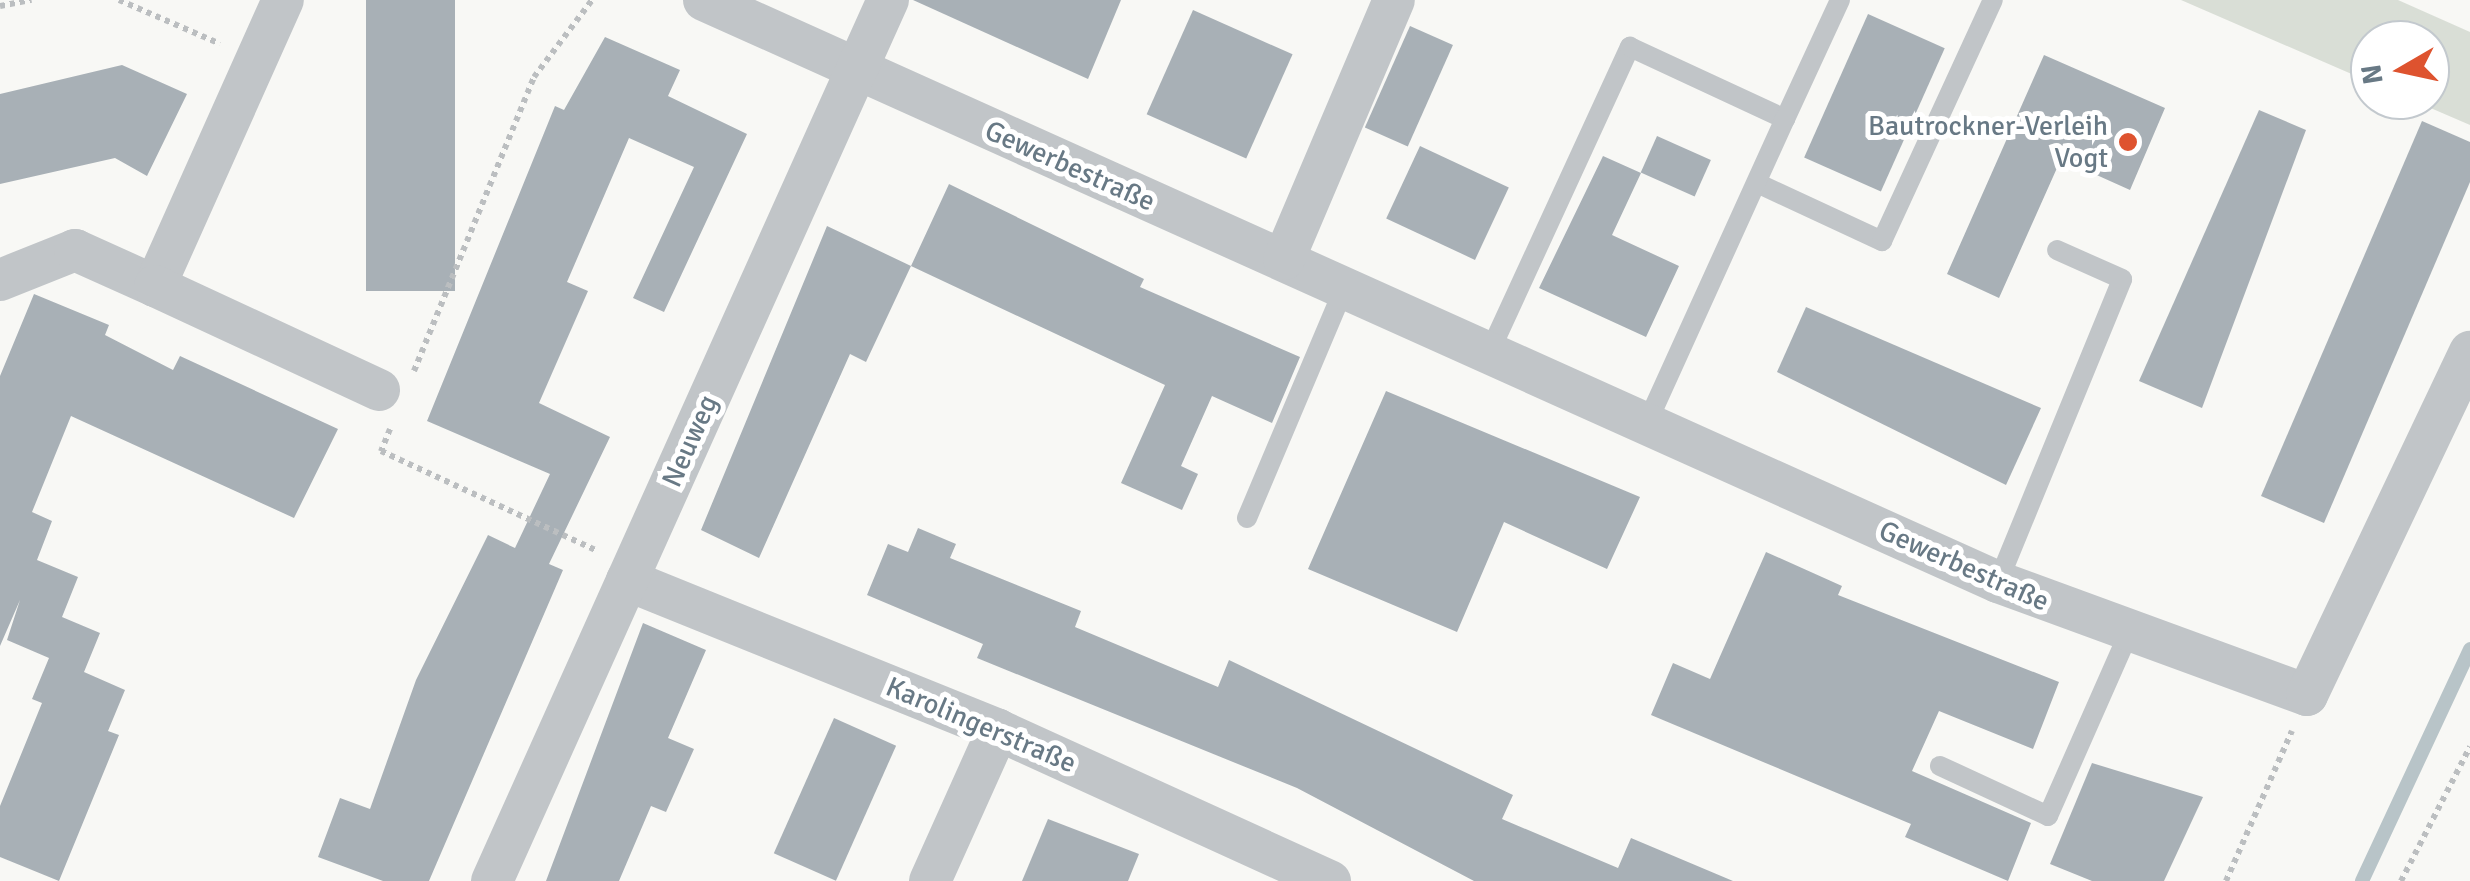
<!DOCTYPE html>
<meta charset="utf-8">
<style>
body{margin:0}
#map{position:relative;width:2470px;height:881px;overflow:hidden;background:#f8f8f5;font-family:Signika,sans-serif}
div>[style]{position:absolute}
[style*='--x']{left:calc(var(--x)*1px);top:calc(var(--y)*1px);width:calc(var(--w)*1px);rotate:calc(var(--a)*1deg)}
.green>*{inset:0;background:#d9ded6}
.stream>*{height:14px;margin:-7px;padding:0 7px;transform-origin:7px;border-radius:7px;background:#b8c4c8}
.building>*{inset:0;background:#a8b0b6;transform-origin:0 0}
.path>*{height:6px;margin-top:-3px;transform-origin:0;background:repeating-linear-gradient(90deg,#bbbec0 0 5px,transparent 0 10px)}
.lane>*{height:20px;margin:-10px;padding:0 10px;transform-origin:10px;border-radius:10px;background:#c1c5c8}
.street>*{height:42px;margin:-21px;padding:0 21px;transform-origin:21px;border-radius:21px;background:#c1c5c8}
.dots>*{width:28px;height:28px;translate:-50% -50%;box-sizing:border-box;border:5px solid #fff;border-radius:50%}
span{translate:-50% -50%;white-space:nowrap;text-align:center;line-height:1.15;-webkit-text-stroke:10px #fff;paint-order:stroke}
.poi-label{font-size:28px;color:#687985}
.right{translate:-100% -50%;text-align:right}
.street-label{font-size:28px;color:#687985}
.north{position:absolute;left:2350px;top:20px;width:100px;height:100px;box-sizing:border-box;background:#fff;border:2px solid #c3c9ce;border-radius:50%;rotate:261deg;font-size:28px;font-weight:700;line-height:40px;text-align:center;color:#687985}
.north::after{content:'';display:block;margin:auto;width:35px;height:45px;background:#de532f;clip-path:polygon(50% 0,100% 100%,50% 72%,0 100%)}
</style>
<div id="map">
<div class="green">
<div style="clip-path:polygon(2181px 0,2398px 0,2470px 32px,2470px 125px,2412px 100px,2430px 100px,2430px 40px,2370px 40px,2370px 82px)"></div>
</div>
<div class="stream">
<div style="--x:2362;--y:881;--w:256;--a:-65"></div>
</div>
<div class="building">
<div style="left:366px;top:0;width:89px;height:291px"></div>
<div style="clip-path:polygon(913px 0,1121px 0,1088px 79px)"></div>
<div style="left:1193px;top:10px;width:109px;height:114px;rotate:24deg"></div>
<div style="left:1868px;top:14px;width:84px;height:157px;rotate:24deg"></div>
<div style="left:1410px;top:26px;width:47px;height:111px;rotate:24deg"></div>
<div style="clip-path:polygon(605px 37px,680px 70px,668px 96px,747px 134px,664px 312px,633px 298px,694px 167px,629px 138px,567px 282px,588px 291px,539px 403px,610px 437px,549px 564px,563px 570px,429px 881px,383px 881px,318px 857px,340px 798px,370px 809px,416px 680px,488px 535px,515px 548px,550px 474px,427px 421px,555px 106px,564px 110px)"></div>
<div style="clip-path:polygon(2044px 55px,2165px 108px,2130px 190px,2061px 159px,1999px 298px,1947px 274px)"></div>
<div style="clip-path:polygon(122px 65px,187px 94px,147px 176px,115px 158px,0 184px,0 94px)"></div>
<div style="clip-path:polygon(2259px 110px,2306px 130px,2202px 408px,2139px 381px)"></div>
<div style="clip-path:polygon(2422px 121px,2470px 142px,2470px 182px,2324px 523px,2261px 496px)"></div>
<div style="left:1657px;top:136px;width:59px;height:40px;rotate:24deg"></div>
<div style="left:1420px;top:146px;width:98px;height:80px;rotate:25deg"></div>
<div style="clip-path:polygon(1603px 156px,1641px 173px,1612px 235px,1679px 266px,1646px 337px,1539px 288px)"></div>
<div style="clip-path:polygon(949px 184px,1144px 279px,1140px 287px,1300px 357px,1272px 423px,1212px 396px,1181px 466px,1198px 474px,1182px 510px,1121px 483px,1165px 385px,911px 266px)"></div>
<div style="clip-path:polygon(827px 226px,911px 266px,866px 362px,850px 354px,759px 558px,701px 530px)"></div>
<div style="clip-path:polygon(34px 294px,109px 325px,105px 335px,173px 370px,180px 356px,338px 429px,294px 518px,71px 416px,32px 512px,52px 521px,37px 560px,78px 577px,62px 617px,100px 633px,84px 672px,125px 690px,108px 731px,119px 735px,59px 881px,0 857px,0 806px,42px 703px,32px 699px,49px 658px,7px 640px,20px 600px,0 646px,0 376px)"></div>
<div style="clip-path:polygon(1806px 307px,2041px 408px,2006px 485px,1777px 372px)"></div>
<div style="clip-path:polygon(1386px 391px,1640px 497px,1607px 569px,1504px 522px,1457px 632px,1308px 569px)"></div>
<div style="clip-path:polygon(918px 528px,956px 544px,950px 558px,1081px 611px,1075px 627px,1218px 687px,1229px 660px,1513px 795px,1502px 819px,1618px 868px,1631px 838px,1733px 881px,1474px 881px,1297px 788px,977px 658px,983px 644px,867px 595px,888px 544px,908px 552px)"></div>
<div style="clip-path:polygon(1766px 552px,1842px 586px,1838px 595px,2059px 682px,2033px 749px,1939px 711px,1912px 771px,2031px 823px,2008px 881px,1905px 837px,1911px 824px,1651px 715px,1673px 663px,1710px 679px)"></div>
<div style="clip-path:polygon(643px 623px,706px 650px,668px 738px,694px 749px,666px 812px,651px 806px,619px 881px,546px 881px)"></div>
<div style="left:834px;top:718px;width:68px;height:148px;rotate:24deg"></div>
<div style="clip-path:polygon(2092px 763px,2203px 797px,2164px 881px,2092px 881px,2050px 864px)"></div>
<div style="clip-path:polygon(1048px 819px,1139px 854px,1128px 881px,1022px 881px)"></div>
</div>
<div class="path">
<div style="--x:119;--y:0;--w:110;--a:23.5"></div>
<div style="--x:0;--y:6;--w:32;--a:-11"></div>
<div style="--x:414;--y:371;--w:318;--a:-67.8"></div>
<div style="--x:534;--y:77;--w:96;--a:-53"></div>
<div style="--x:390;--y:429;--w:24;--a:112"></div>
<div style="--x:381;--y:451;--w:238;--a:24.8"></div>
<div style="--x:2226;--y:881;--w:164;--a:-66.3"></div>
<div style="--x:2401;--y:881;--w:151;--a:-62.8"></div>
</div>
<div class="lane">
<div style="--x:1757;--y:183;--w:138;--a:24.9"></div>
<div style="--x:1882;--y:241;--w:265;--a:-65.3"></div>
<div style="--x:1490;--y:351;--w:335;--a:-65.3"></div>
<div style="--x:1630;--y:47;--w:171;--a:24.9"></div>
<div style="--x:1785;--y:119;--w:131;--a:-65.2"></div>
<div style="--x:1647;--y:423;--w:334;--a:-65.6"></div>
<div style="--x:1247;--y:518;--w:252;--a:-67.1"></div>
<div style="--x:1998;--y:582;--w:327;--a:-67.7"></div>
<div style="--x:2122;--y:279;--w:71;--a:-156"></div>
<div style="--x:1940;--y:766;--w:119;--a:24.8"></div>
<div style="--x:2048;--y:816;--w:196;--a:-66.2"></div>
</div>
<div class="street">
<div style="--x:704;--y:0;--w:1419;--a:24.22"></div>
<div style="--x:1998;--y:582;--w:329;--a:20.1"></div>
<div style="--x:2307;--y:695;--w:380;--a:-64.6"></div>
<div style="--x:1284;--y:259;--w:281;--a:-67"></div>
<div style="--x:0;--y:280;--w:81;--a:-21.8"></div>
<div style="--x:75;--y:250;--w:88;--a:24.2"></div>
<div style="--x:155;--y:286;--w:313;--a:-65.9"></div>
<div style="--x:155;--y:286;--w:247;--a:24.9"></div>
<div style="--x:627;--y:580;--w:400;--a:22"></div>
<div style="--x:998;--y:730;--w:365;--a:24.5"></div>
<div style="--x:492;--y:881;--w:966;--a:-65.8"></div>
<div style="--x:930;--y:881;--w:166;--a:-65.8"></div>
</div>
<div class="dots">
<div style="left:2128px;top:142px;background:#de532f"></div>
</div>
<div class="poi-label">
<span class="right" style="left:2108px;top:142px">Bautrockner-Verleih<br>Vogt</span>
</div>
<div class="street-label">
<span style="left:1070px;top:166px;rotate:24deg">Gewerbestraße</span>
<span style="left:690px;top:441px;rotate:-66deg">Neuweg</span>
<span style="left:1964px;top:566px;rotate:24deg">Gewerbestraße</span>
<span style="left:981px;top:725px;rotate:23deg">Karolingerstraße</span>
</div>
<div class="north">N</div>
</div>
